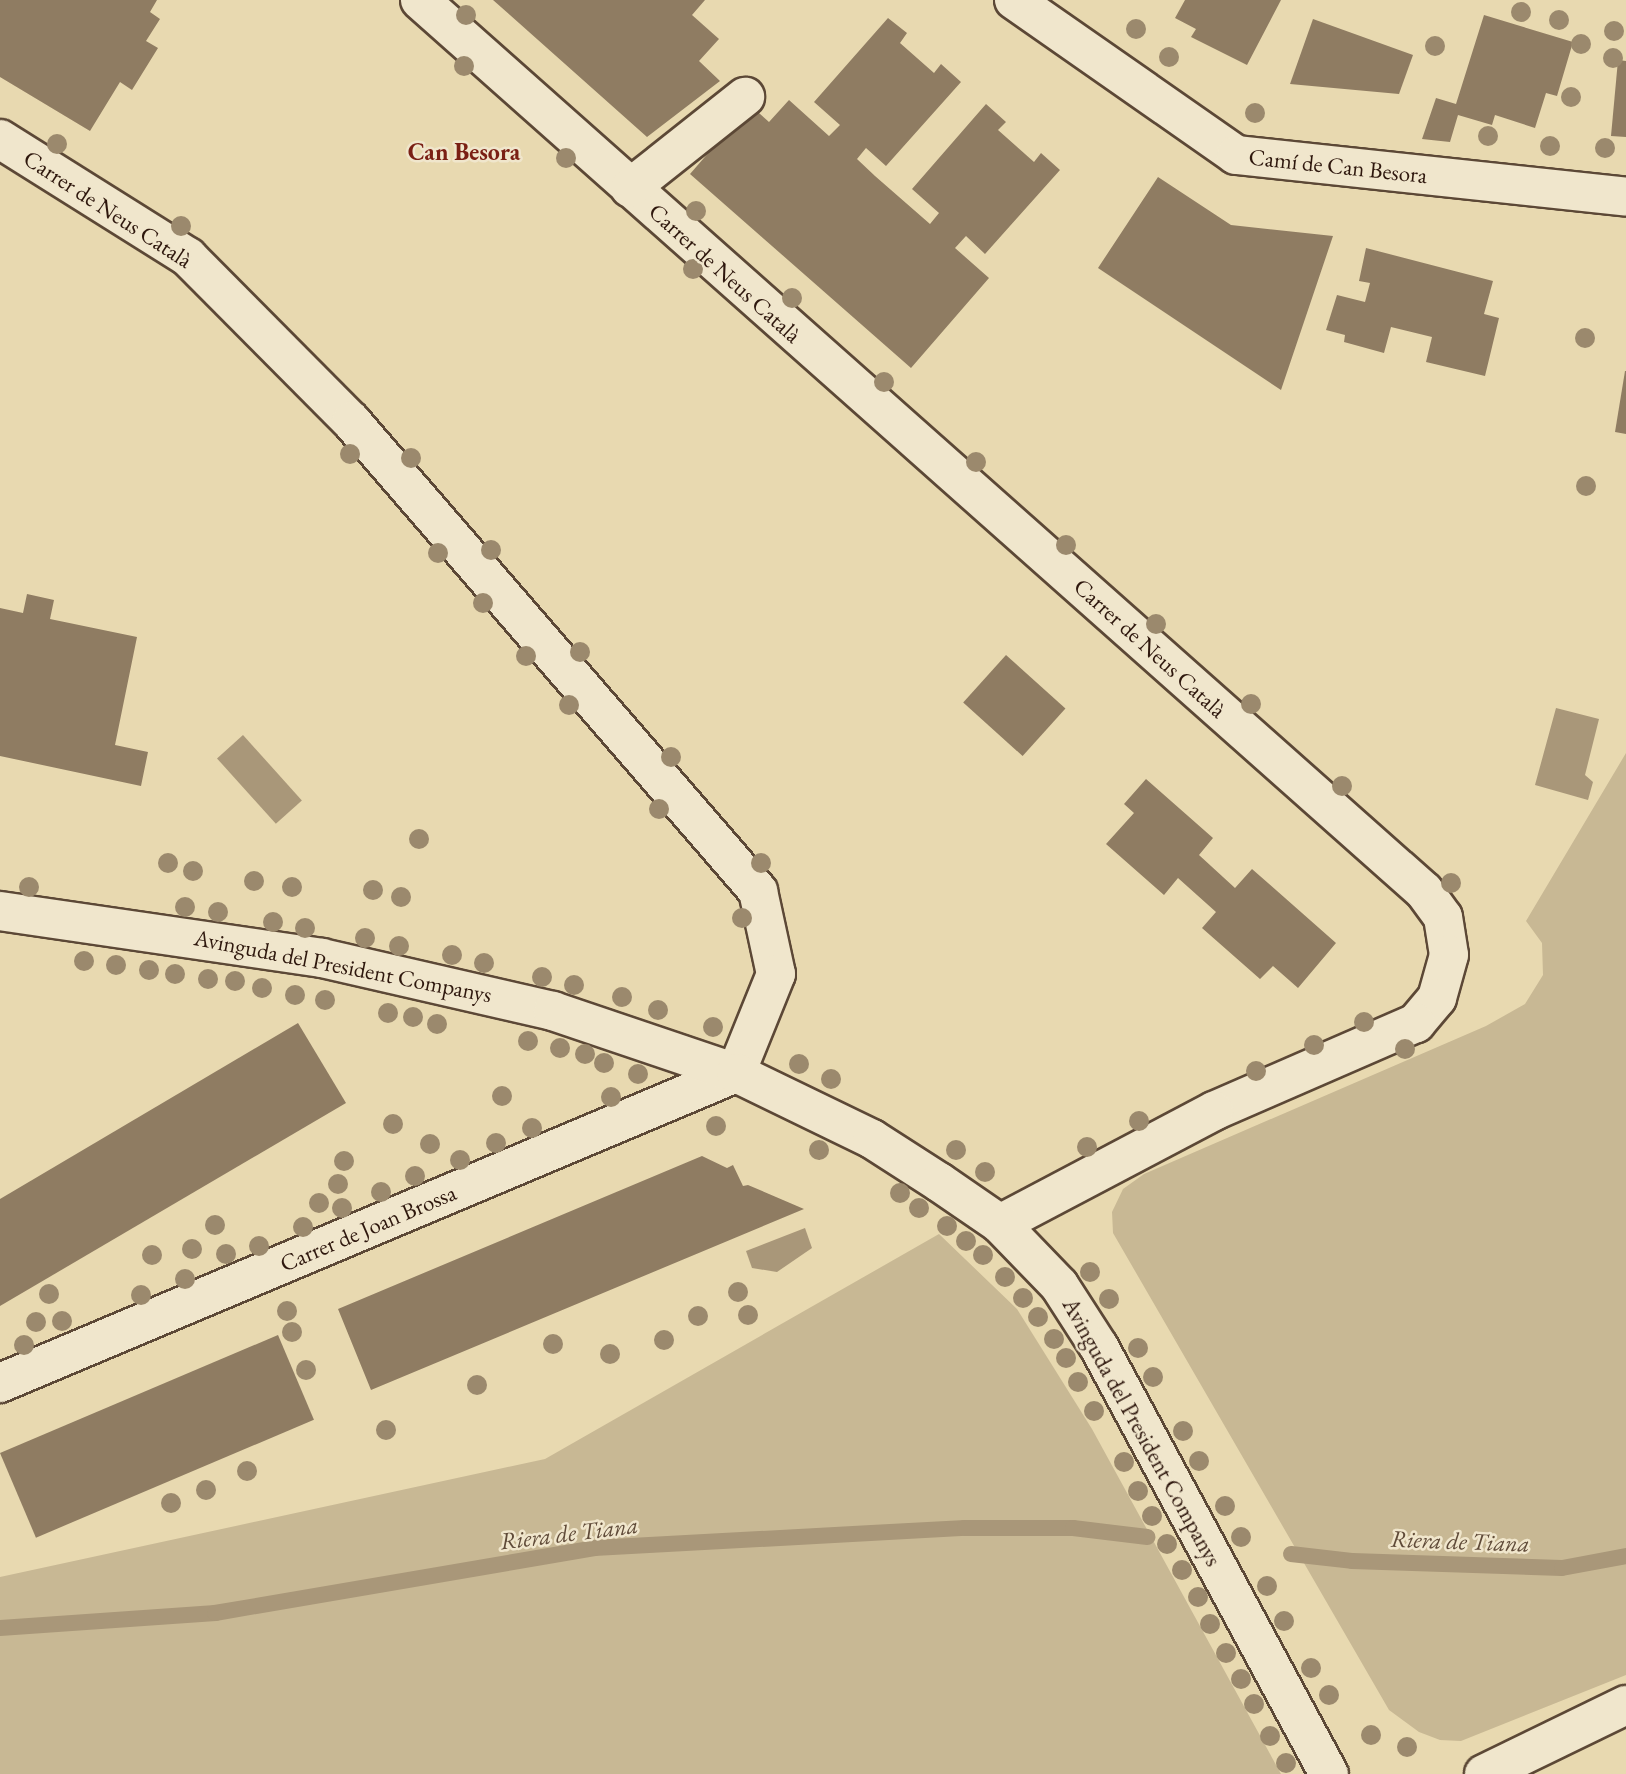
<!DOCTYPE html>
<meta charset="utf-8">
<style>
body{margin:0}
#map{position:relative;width:1626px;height:1774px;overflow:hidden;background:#e8d9b0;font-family:"EB Garamond",serif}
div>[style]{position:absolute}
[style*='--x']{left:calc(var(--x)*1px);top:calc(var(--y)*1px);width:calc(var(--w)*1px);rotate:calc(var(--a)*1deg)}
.green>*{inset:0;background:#c8b894}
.water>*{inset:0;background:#a99779;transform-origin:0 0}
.stream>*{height:16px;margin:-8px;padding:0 8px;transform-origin:8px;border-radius:8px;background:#a99779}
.building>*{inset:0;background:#8f7c62;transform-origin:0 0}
.roads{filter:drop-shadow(2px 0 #5c4836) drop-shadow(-2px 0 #5c4836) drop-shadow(0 2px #5c4836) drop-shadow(0 -2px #5c4836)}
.street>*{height:38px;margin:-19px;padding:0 19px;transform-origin:19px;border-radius:19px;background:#f0e6cc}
.trees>*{width:20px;height:20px;margin:-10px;border-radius:50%;background:#9b896d}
span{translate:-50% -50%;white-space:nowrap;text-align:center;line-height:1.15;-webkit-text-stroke:5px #f0e6cc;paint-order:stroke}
.street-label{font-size:23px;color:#2e170d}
.neighbourhood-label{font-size:24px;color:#7a1f14;font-weight:700}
.water-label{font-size:24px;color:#5f4a38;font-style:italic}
</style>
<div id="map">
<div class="green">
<div style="clip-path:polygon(1626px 753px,1626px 1675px,1461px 1741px,1440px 1740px,1419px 1732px,1389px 1710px,1113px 1233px,1112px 1212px,1123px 1189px,1144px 1174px,1486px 1026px,1525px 1004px,1543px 975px,1542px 943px,1526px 921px)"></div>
<div style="clip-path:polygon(939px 1234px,1017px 1309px,1092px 1429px,1281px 1774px,0 1774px,0 1577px,545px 1459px)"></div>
</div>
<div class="water">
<div style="clip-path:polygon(1556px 708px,1599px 719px,1585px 775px,1593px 782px,1588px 800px,1535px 785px)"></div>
<div style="left:243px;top:735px;width:88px;height:35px;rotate:48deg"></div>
<div style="clip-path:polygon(805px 1228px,812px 1248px,777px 1272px,752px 1268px,746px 1251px)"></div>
</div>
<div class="stream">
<div style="--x:1291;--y:1554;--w:61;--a:6.5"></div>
<div style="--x:1352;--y:1561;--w:210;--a:1.9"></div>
<div style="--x:1562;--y:1568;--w:65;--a:-10.6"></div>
<div style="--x:0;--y:1628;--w:216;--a:-4"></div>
<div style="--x:215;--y:1613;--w:385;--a:-9.7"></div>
<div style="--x:594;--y:1548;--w:372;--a:-3.1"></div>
<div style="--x:965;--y:1528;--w:108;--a:0"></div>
<div style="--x:1073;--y:1528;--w:75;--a:6.9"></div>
</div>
<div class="building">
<div style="clip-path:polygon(0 0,157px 0,150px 12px,160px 19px,146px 41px,158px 48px,132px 90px,120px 82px,90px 131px,0 77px)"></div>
<div style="clip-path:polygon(493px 0,705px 0,692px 15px,719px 39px,699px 61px,720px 81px,647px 137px)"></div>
<div style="clip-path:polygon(1185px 0,1281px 0,1247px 65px,1191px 37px,1196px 29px,1175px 18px)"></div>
<div style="clip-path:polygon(1484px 15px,1573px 42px,1557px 96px,1546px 93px,1535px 128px,1495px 115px,1492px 125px,1458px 115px,1450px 142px,1422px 139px,1436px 98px,1456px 104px)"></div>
<div style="clip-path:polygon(888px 18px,907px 33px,900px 43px,934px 73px,941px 64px,961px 82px,886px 166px,866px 148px,857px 159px,875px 176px,930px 224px,939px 213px,912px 189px,986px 104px,1006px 122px,998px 130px,1034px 162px,1041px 153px,1060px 170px,985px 254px,966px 236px,955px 248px,989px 278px,911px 368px,690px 174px,750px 105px,769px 122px,789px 100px,829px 136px,840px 125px,814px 102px)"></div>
<div style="clip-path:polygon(1313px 19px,1413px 55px,1399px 94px,1290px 84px)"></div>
<div style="clip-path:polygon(1618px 60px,1626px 61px,1626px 137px,1611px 136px)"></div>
<div style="clip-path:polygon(1158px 177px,1231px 225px,1333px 236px,1281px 390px,1098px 268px)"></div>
<div style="clip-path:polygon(1366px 248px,1493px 281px,1484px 314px,1499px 318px,1485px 376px,1426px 362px,1432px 337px,1391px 327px,1384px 353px,1344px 342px,1345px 335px,1326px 330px,1337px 295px,1365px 302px,1370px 283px,1359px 281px)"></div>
<div style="clip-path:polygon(1625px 371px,1626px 371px,1626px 434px,1615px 432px)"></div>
<div style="clip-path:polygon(27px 594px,54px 600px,50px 619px,137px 637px,115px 745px,148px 752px,141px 786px,0 756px,0 608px,23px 613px)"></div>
<div style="left:1006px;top:655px;width:80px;height:64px;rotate:42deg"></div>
<div style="clip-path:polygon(1146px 779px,1213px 838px,1199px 855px,1235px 888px,1252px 869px,1336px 943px,1298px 988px,1273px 966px,1260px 979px,1202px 928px,1216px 912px,1178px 878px,1164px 895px,1106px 844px,1134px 813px,1124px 804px)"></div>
<div style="clip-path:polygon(298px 1023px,346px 1103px,0 1306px,0 1199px)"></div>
<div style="clip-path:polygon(702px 1156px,727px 1168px,733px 1165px,743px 1186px,748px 1185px,804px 1209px,371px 1390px,338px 1309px)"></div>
<div style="left:278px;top:1335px;width:92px;height:302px;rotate:67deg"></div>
</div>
<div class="roads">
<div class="street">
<div style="--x:420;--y:0;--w:1342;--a:41.59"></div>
<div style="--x:1424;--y:891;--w:32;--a:54"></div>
<div style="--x:1443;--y:917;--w:38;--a:81"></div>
<div style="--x:1449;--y:955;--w:45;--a:105.6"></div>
<div style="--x:1437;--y:998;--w:33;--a:130"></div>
<div style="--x:1416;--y:1023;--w:220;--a:156.5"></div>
<div style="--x:1214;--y:1111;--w:242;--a:152.2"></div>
<div style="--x:1014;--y:0;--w:271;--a:34.9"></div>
<div style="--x:1236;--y:155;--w:392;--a:6.1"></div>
<div style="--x:0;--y:139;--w:222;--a:32.1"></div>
<div style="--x:188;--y:257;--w:231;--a:45.2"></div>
<div style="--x:351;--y:421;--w:622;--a:49.11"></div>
<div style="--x:758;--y:891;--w:85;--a:77.8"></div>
<div style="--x:776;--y:974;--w:107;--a:112"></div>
<div style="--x:736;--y:1073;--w:799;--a:157.16"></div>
<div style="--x:630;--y:188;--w:147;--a:-38.4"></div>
<div style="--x:0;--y:911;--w:325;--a:8.3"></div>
<div style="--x:322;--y:958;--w:237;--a:12.9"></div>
<div style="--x:553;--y:1011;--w:193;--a:18.7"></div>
<div style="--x:736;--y:1073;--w:151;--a:25.9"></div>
<div style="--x:872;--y:1139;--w:80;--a:32.7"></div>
<div style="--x:939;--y:1182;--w:74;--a:34.5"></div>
<div style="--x:1000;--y:1224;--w:85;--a:46"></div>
<div style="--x:1059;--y:1285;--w:74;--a:57.2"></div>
<div style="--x:1099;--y:1347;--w:485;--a:61.7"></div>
<div style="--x:1484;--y:1774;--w:158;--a:-25.9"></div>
</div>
</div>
<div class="trees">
<div style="left:1521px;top:12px"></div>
<div style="left:466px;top:15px"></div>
<div style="left:1559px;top:20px"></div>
<div style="left:1136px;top:29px"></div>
<div style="left:1614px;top:31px"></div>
<div style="left:1581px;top:44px"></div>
<div style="left:1435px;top:46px"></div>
<div style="left:1169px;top:57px"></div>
<div style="left:1613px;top:58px"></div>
<div style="left:464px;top:66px"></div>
<div style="left:1571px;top:97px"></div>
<div style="left:1255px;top:113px"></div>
<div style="left:1488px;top:136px"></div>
<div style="left:57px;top:144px"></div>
<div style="left:1550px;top:146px"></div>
<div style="left:1605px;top:148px"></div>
<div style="left:566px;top:158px"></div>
<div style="left:696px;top:211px"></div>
<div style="left:181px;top:226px"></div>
<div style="left:693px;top:269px"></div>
<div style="left:792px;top:298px"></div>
<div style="left:1585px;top:338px"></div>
<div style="left:884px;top:382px"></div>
<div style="left:350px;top:454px"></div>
<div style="left:411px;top:458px"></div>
<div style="left:976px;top:462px"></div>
<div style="left:1586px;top:486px"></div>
<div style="left:1066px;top:545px"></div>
<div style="left:491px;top:550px"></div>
<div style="left:438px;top:553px"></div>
<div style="left:483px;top:603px"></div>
<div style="left:1156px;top:624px"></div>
<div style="left:580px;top:652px"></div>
<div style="left:526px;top:656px"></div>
<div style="left:1251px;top:704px"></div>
<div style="left:569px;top:705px"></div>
<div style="left:671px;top:757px"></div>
<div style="left:1342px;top:786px"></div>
<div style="left:659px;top:809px"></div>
<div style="left:419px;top:839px"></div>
<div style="left:168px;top:863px"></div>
<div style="left:761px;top:863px"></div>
<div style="left:193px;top:871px"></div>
<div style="left:254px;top:881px"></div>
<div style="left:1451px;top:883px"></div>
<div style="left:29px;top:887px"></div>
<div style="left:292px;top:887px"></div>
<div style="left:373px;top:890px"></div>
<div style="left:401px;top:897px"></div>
<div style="left:185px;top:907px"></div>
<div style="left:218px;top:912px"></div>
<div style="left:742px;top:918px"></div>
<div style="left:273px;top:922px"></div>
<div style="left:305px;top:928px"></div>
<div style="left:365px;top:938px"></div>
<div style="left:399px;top:946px"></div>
<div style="left:452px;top:955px"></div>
<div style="left:84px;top:961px"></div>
<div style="left:484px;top:963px"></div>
<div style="left:116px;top:965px"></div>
<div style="left:149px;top:970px"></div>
<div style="left:175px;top:974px"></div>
<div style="left:542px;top:977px"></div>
<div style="left:208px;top:979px"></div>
<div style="left:235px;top:981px"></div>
<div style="left:574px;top:985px"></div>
<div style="left:262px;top:988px"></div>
<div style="left:295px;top:995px"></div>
<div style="left:622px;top:997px"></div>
<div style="left:325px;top:1000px"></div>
<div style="left:658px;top:1010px"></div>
<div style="left:388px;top:1013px"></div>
<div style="left:413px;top:1017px"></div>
<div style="left:1364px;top:1022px"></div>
<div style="left:437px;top:1024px"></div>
<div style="left:713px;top:1027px"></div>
<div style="left:528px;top:1041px"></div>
<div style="left:1314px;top:1045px"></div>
<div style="left:560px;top:1048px"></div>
<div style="left:1405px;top:1049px"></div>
<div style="left:585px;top:1054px"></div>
<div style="left:604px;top:1063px"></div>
<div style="left:799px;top:1064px"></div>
<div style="left:1256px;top:1071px"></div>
<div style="left:638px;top:1074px"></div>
<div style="left:831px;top:1079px"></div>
<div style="left:502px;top:1096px"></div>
<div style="left:611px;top:1097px"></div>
<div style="left:1139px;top:1121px"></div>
<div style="left:393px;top:1124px"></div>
<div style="left:716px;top:1126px"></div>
<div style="left:532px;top:1128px"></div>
<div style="left:496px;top:1143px"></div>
<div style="left:430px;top:1144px"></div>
<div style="left:1087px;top:1147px"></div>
<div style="left:819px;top:1150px"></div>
<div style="left:956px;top:1150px"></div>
<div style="left:460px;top:1160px"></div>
<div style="left:344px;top:1161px"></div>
<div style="left:985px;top:1172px"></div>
<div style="left:415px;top:1176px"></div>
<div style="left:338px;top:1184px"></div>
<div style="left:381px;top:1192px"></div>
<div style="left:900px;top:1193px"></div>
<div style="left:319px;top:1203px"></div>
<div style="left:342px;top:1208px"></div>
<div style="left:919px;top:1208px"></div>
<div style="left:215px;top:1225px"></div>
<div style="left:947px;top:1226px"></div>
<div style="left:303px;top:1227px"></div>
<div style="left:966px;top:1241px"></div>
<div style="left:259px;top:1246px"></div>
<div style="left:192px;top:1249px"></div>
<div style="left:226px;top:1254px"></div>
<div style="left:152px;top:1255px"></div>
<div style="left:983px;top:1255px"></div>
<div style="left:1090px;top:1272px"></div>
<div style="left:1005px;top:1277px"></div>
<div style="left:185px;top:1279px"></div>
<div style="left:738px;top:1292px"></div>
<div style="left:49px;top:1294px"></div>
<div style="left:141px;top:1295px"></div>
<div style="left:1023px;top:1298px"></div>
<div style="left:1109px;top:1299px"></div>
<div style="left:287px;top:1311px"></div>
<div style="left:748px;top:1315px"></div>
<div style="left:698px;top:1316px"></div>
<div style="left:1038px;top:1317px"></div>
<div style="left:62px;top:1321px"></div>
<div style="left:36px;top:1322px"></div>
<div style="left:292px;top:1332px"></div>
<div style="left:1054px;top:1339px"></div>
<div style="left:664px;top:1340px"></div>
<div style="left:553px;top:1344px"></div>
<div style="left:24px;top:1345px"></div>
<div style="left:1138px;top:1348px"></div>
<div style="left:610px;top:1354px"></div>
<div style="left:1066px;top:1358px"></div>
<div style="left:306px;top:1370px"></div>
<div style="left:1153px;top:1377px"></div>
<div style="left:1078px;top:1382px"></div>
<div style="left:477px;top:1385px"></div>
<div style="left:1094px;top:1411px"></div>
<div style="left:386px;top:1430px"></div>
<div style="left:1183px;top:1431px"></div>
<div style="left:1199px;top:1461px"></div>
<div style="left:1124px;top:1462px"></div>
<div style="left:247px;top:1471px"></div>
<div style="left:206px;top:1490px"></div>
<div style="left:1138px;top:1491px"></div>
<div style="left:171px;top:1503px"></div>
<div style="left:1225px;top:1506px"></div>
<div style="left:1152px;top:1516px"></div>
<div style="left:1241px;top:1537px"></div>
<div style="left:1167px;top:1544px"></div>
<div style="left:1182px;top:1570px"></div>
<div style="left:1267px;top:1586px"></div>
<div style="left:1198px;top:1597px"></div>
<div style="left:1284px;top:1621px"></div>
<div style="left:1210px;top:1624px"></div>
<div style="left:1226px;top:1653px"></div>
<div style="left:1311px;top:1668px"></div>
<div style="left:1241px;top:1679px"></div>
<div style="left:1329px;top:1695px"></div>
<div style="left:1254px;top:1704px"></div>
<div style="left:1371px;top:1735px"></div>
<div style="left:1270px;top:1736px"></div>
<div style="left:1407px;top:1747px"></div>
<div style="left:1286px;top:1763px"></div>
</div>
<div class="street-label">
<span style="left:1338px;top:166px;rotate:6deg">Camí de Can Besora</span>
<span style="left:108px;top:209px;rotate:33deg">Carrer de Neus Català</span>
<span style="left:725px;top:273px;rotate:42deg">Carrer de Neus Català</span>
<span style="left:1150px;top:648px;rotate:42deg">Carrer de Neus Català</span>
<span style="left:343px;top:966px;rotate:11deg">Avinguda del President Companys</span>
<span style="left:368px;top:1228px;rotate:-23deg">Carrer de Joan Brossa</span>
<span style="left:1142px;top:1432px;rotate:61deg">Avinguda del President Companys</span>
</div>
<div class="neighbourhood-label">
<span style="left:464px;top:152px">Can Besora</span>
</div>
<div class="water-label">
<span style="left:569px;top:1533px;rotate:-7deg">Riera de Tiana</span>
<span style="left:1460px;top:1541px;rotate:2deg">Riera de Tiana</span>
</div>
</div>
